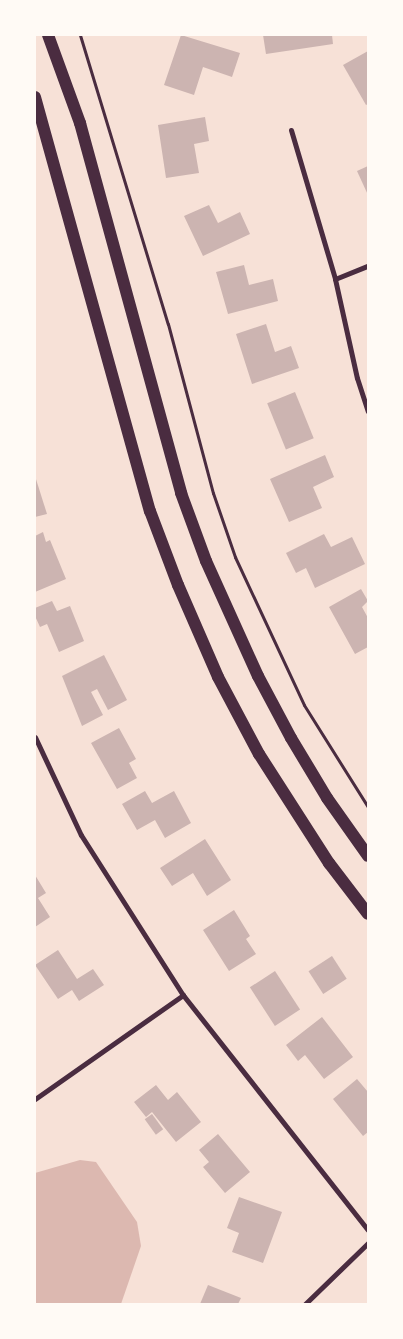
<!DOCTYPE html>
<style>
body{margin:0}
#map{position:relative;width:403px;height:1339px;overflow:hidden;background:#f7e1d7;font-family:Arial,sans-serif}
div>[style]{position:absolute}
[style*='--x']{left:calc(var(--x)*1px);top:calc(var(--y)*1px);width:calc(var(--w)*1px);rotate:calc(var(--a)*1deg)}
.water>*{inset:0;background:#dcb8b0}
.building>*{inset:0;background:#ccb4b1;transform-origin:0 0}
.path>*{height:3px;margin:-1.5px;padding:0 1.5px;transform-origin:1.5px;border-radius:1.5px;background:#4a2c40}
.minor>*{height:5px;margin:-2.5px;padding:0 2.5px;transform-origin:2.5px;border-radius:2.5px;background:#4a2c40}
.primary>*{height:12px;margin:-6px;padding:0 6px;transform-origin:6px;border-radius:6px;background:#4a2c40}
span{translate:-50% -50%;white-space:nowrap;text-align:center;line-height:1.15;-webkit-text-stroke:5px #fffaf5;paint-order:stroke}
.frame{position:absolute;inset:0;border:36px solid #fffaf5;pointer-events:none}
</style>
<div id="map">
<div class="water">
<div style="clip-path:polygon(80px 1160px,96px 1162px,137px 1222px,141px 1246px,121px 1304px,35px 1304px,35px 1173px)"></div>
</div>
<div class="building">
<div style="clip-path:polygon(181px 35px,240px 53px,232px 77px,203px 67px,194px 95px,164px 85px)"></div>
<div style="clip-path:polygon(263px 35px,332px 35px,333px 44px,266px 54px)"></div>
<div style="clip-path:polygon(368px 51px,368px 104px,366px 105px,343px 65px)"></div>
<div style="clip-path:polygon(205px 117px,209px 141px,194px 144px,199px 173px,166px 178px,158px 125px)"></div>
<div style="clip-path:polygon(368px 166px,368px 195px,357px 171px)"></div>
<div style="clip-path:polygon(209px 205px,218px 223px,240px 212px,250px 234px,203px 256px,184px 216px)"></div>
<div style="clip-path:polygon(244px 265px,249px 285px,273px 279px,278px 301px,228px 314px,216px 272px)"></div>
<div style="clip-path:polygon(266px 324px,275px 352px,291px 346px,299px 368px,252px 384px,236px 334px)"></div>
<div style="left:295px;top:392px;width:50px;height:30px;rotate:68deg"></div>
<div style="clip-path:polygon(325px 455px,334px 477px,313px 487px,322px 508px,289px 522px,270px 479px)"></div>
<div style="clip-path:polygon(35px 476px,47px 514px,35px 517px)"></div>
<div style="clip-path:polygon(43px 532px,46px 542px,50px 540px,66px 579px,35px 592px,35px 536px)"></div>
<div style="clip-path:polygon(324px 534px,331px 547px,352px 537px,365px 564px,315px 588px,306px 568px,296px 573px,286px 553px)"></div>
<div style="clip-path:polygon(361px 589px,368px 601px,362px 607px,368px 618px,368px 647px,355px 654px,329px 607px)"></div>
<div style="clip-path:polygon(52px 601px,57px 611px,70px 606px,84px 641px,59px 652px,47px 624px,40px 627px,35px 616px,35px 608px)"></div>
<div style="clip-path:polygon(104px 655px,127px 700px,108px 710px,97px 689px,91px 692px,103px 715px,82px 726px,62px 676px)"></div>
<div style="clip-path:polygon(119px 728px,136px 759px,129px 763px,137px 778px,117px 789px,91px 743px)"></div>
<div style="clip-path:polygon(145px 791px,152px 803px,174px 791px,191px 823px,165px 838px,155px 820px,137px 830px,122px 804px)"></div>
<div style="clip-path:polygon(205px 839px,231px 880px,207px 896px,193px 873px,172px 886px,160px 868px)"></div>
<div style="clip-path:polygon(35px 875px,46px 893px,38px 898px,50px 917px,35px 927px)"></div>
<div style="clip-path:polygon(234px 910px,250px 936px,246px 939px,256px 954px,229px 971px,203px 930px)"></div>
<div style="clip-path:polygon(58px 950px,77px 979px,93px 969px,104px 985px,79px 1001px,72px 990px,58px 999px,35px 965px)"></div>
<div style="left:332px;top:956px;width:27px;height:28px;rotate:57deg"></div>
<div style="left:275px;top:971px;width:46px;height:30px;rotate:57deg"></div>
<div style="clip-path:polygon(322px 1017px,353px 1057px,324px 1079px,305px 1055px,298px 1061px,286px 1045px)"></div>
<div style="clip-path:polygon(357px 1079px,368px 1092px,368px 1132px,363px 1136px,333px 1099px)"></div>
<div style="clip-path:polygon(156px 1085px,168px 1100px,177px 1092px,201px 1122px,176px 1142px,152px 1112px,146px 1117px,134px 1102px)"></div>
<div style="left:152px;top:1114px;width:19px;height:9px;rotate:54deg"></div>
<div style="clip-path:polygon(218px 1134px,250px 1172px,225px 1193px,203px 1167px,209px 1162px,199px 1150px)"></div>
<div style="clip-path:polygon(239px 1197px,282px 1212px,263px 1263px,232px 1252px,239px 1233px,227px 1228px)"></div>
<div style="clip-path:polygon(208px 1285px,241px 1298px,238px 1304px,200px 1304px)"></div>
</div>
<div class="path">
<div style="--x:80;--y:35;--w:302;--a:73.1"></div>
<div style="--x:168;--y:324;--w:175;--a:75.1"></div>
<div style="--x:213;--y:493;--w:68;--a:71"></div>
<div style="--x:235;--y:557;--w:163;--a:65"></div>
<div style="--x:304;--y:705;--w:120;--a:57.9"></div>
</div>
<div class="minor">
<div style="--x:291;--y:130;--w:155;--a:73.5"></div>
<div style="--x:335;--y:279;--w:101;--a:77.5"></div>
<div style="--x:357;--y:378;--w:35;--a:72"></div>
<div style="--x:335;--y:279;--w:35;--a:-22"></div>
<div style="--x:35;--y:737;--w:108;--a:64.9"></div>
<div style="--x:81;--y:835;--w:190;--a:57.5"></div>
<div style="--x:183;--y:995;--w:299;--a:51.8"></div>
<div style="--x:35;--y:1099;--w:181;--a:-35.1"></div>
<div style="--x:305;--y:1304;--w:88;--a:-44.1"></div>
</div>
<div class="primary">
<div style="--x:48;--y:35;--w:94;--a:70"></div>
<div style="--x:80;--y:123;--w:384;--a:74.7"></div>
<div style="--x:181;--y:493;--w:72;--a:69.8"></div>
<div style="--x:206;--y:561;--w:126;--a:65.7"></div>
<div style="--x:258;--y:676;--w:70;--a:62"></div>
<div style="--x:291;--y:738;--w:70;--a:59"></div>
<div style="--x:327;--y:798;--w:71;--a:54.7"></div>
<div style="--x:35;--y:97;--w:430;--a:74.5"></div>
<div style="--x:150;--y:511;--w:79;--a:69.3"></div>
<div style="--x:178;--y:585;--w:100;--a:66.5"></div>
<div style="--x:218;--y:677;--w:87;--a:62"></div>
<div style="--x:259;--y:754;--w:130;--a:57.3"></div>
<div style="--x:329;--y:863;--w:64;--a:52.6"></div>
</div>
<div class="frame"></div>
</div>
